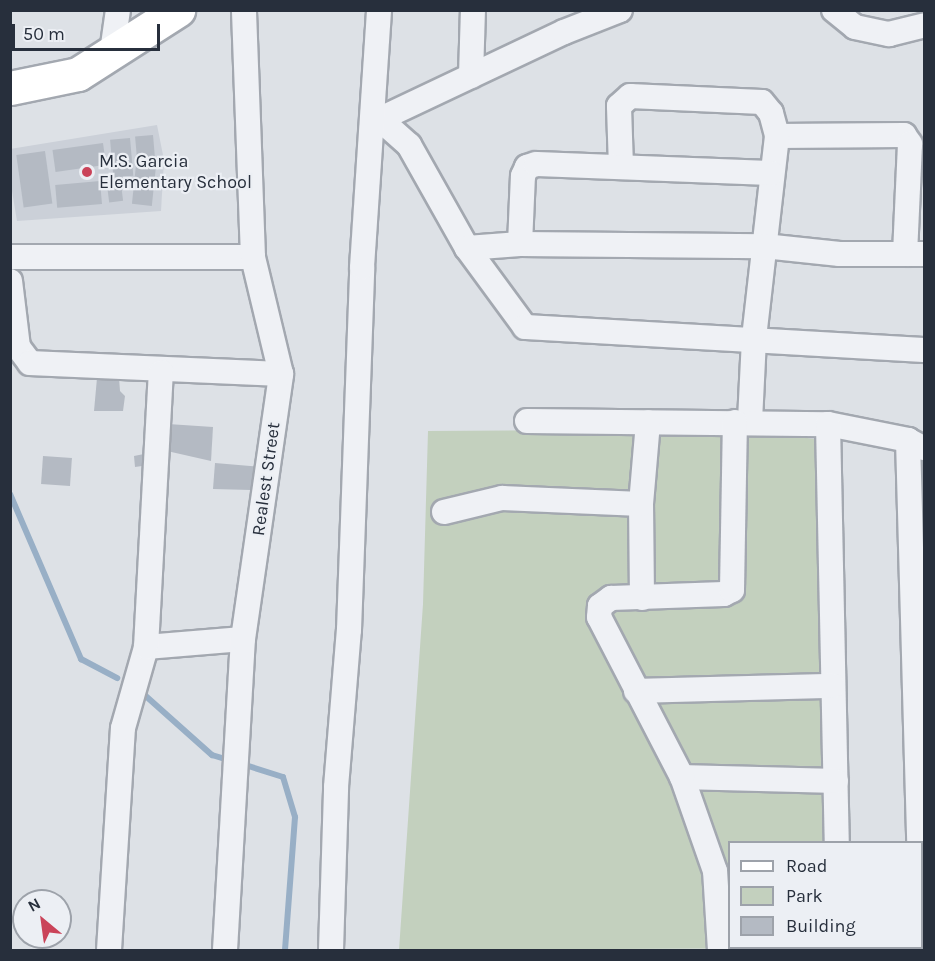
<!DOCTYPE html>
<style>
body{margin:0}
#map{position:relative;width:935px;height:961px;overflow:hidden;background:#dde1e6;font-family:Karla,sans-serif}
div>[style]{position:absolute}
[style*='--x']{left:calc(var(--x)*1px);top:calc(var(--y)*1px);width:calc(var(--w)*1px);rotate:calc(var(--a)*1deg)}
.built>*{inset:0;background:#cbd0d8}
.green>*{inset:0;background:#c3d0be}
.stream>*{height:6px;margin:-3px;padding:0 3px;transform-origin:3px;border-radius:3px;background:#98afc6}
.building>*{inset:0;background:#b4bac3;transform-origin:0 0}
.roads{filter:drop-shadow(2px 0 #a3a8b0) drop-shadow(-2px 0 #a3a8b0) drop-shadow(0 2px #a3a8b0) drop-shadow(0 -2px #a3a8b0)}
.street>*{height:24px;margin:-12px;padding:0 12px;transform-origin:12px;border-radius:12px;background:#eff1f5}
.secondary>*{height:33px;margin:-16.5px;padding:0 16.5px;transform-origin:16.5px;border-radius:16.5px;background:#fff}
.dots>*{width:16px;height:16px;translate:-50% -50%;box-sizing:border-box;border:3px solid #eceff4;border-radius:50%}
span{translate:-50% -50%;white-space:nowrap;text-align:center;line-height:1.15;-webkit-text-stroke:4.5px #eceff4;paint-order:stroke}
.poi-label{font-size:18px;color:#272f3c}
.left{translate:0 -50%;text-align:left}
.street-label{font-size:18px;color:#272f3c}
.frame{position:absolute;inset:0;border:12px solid #272f3c;pointer-events:none}
.legend{position:absolute;left:728px;top:841px;width:195px;height:108px;box-sizing:border-box;background:#eceff4;border:2px solid #9da2aa;margin:0;padding:8px 10px;list-style:none;font-size:18px;color:#272f3c}
.legend li{display:flex;align-items:center;gap:12px;height:30px}
.legend b{width:30px;border:2px solid #9da2aa}
.north{position:absolute;left:12px;top:889px;width:60px;height:60px;box-sizing:border-box;background:#eceff4;border:2px solid #9da2aa;border-radius:50%;rotate:331deg;font-size:16px;font-weight:700;line-height:24px;text-align:center;color:#272f3c}
.north::after{content:'';display:block;margin:auto;width:21px;height:27px;background:#ca4359;clip-path:polygon(50% 0,100% 100%,50% 72%,0 100%)}
.scale{position:absolute;left:12px;top:24px;width:148px;height:27px;box-sizing:border-box;border:3px solid #272f3c;border-top:0;padding-left:8px;font-size:18px;line-height:21px;white-space:nowrap;color:#272f3c;-webkit-text-stroke:4px #eceff4;paint-order:stroke}
</style>
<div id="map">
<div class="built">
<div style="clip-path:polygon(157px 125px,164px 160px,161px 211px,17px 221px,11px 185px,10px 149px)"></div>
</div>
<div class="green">
<div style="clip-path:polygon(747px 429px,820px 440px,835px 842px,730px 842px,730px 948px,801px 948px,399px 950px,423px 604px,428px 431px)"></div>
</div>
<div class="stream">
<div style="--x:10;--y:494;--w:180;--a:66.7"></div>
<div style="--x:81;--y:659;--w:41;--a:27.8"></div>
<div style="--x:139;--y:690;--w:98;--a:41.7"></div>
<div style="--x:212;--y:755;--w:21;--a:17"></div>
<div style="--x:242;--y:764;--w:43;--a:17.6"></div>
<div style="--x:283;--y:777;--w:42;--a:73.3"></div>
<div style="--x:295;--y:817;--w:133;--a:94.3"></div>
</div>
<div class="building">
<div style="left:153px;top:135px;width:24px;height:18px;rotate:85deg"></div>
<div style="left:130px;top:138px;width:38px;height:20px;rotate:85deg"></div>
<div style="left:103px;top:143px;width:22px;height:51px;rotate:82deg"></div>
<div style="left:45px;top:151px;width:53px;height:29px;rotate:82deg"></div>
<div style="left:136px;top:165px;width:20px;height:39px;rotate:6deg"></div>
<div style="left:100px;top:181px;width:23px;height:45px;rotate:85deg"></div>
<div style="left:121px;top:184px;width:17px;height:14px;rotate:83deg"></div>
<div style="clip-path:polygon(97px 378px,119px 378px,120px 391px,125px 396px,123px 411px,94px 411px)"></div>
<div style="clip-path:polygon(168px 424px,213px 427px,211px 461px,167px 451px)"></div>
<div style="clip-path:polygon(149px 453px,149px 465px,135px 467px,134px 456px)"></div>
<div style="left:43px;top:456px;width:29px;height:28px;rotate:4deg"></div>
<div style="clip-path:polygon(215px 463px,261px 467px,251px 490px,213px 489px)"></div>
</div>
<div class="roads">
<div class="street">
<div style="--x:834;--y:10;--w:27;--a:39"></div>
<div style="--x:855;--y:27;--w:35;--a:12"></div>
<div style="--x:889;--y:34;--w:36;--a:-14"></div>
<div style="--x:112;--y:52;--w:42;--a:-81.9"></div>
<div style="--x:471;--y:76;--w:66;--a:-88.3"></div>
<div style="--x:374;--y:114;--w:47;--a:41.5"></div>
<div style="--x:409;--y:145;--w:118;--a:60.6"></div>
<div style="--x:467;--y:248;--w:98;--a:53.7"></div>
<div style="--x:525;--y:327;--w:400;--a:3.3"></div>
<div style="--x:378;--y:120;--w:206;--a:-25.3"></div>
<div style="--x:564;--y:32;--w:60;--a:-21.4"></div>
<div style="--x:777;--y:136;--w:127;--a:-0.5"></div>
<div style="--x:904;--y:135;--w:11;--a:56"></div>
<div style="--x:910;--y:144;--w:110;--a:92.6"></div>
<div style="--x:621;--y:167;--w:61;--a:-91.9"></div>
<div style="--x:619;--y:106;--w:15;--a:-42"></div>
<div style="--x:630;--y:96;--w:132;--a:2.6"></div>
<div style="--x:762;--y:102;--w:14;--a:51"></div>
<div style="--x:771;--y:113;--w:24;--a:75"></div>
<div style="--x:777;--y:136;--w:204;--a:96.5"></div>
<div style="--x:754;--y:339;--w:83;--a:92.8"></div>
<div style="--x:520;--y:244;--w:68;--a:-87.5"></div>
<div style="--x:523;--y:176;--w:10;--a:-66"></div>
<div style="--x:527;--y:167;--w:9;--a:-18"></div>
<div style="--x:536;--y:164;--w:235;--a:2.2"></div>
<div style="--x:467;--y:248;--w:53;--a:-4.3"></div>
<div style="--x:520;--y:244;--w:244;--a:0.5"></div>
<div style="--x:764;--y:246;--w:76;--a:6"></div>
<div style="--x:840;--y:254;--w:84;--a:0"></div>
<div style="--x:10;--y:257;--w:243;--a:0"></div>
<div style="--x:10;--y:281;--w:66;--a:83.1"></div>
<div style="--x:18;--y:347;--w:20;--a:53"></div>
<div style="--x:30;--y:363;--w:251;--a:2.5"></div>
<div style="--x:527;--y:421;--w:301;--a:0.6"></div>
<div style="--x:828;--y:424;--w:82;--a:11.3"></div>
<div style="--x:908;--y:440;--w:17;--a:28"></div>
<div style="--x:828;--y:424;--w:418;--a:88.8"></div>
<div style="--x:908;--y:440;--w:402;--a:88.4"></div>
<div style="--x:444;--y:512;--w:60;--a:-13.6"></div>
<div style="--x:502;--y:498;--w:139;--a:2.5"></div>
<div style="--x:642;--y:598;--w:94;--a:-90.6"></div>
<div style="--x:641;--y:504;--w:82;--a:-85.1"></div>
<div style="--x:146;--y:647;--w:97;--a:-4.7"></div>
<div style="--x:636;--y:691;--w:197;--a:-1.5"></div>
<div style="--x:682;--y:777;--w:154;--a:1.5"></div>
<div style="--x:922;--y:875;--w:3;--a:-45"></div>
<div style="--x:109;--y:950;--w:222;--a:-86.4"></div>
<div style="--x:123;--y:728;--w:84;--a:-74.1"></div>
<div style="--x:146;--y:647;--w:275;--a:-86.9"></div>
<div style="--x:225;--y:950;--w:312;--a:-86.7"></div>
<div style="--x:243;--y:639;--w:268;--a:-81.8"></div>
<div style="--x:281;--y:374;--w:120;--a:-103.5"></div>
<div style="--x:253;--y:257;--w:247;--a:-92.1"></div>
<div style="--x:331;--y:950;--w:163;--a:-88.2"></div>
<div style="--x:336;--y:787;--w:158;--a:-85.3"></div>
<div style="--x:349;--y:630;--w:363;--a:-87.9"></div>
<div style="--x:362;--y:267;--w:258;--a:-86.2"></div>
<div style="--x:720;--y:950;--w:79;--a:-93.6"></div>
<div style="--x:715;--y:871;--w:100;--a:-109.3"></div>
<div style="--x:682;--y:777;--w:180;--a:-117.4"></div>
<div style="--x:599;--y:617;--w:11;--a:-85"></div>
<div style="--x:600;--y:606;--w:14;--a:-36"></div>
<div style="--x:611;--y:598;--w:113;--a:-2"></div>
<div style="--x:724;--y:594;--w:9;--a:-27"></div>
<div style="--x:732;--y:590;--w:168;--a:-89"></div>
<div style="--x:815;--y:950;--w:2;--a:-63"></div>
</div>
<div class="secondary">
<div style="--x:10;--y:88;--w:69;--a:-11.6"></div>
<div style="--x:78;--y:74;--w:119;--a:-32.6"></div>
</div>
</div>
<div class="dots">
<div style="left:87px;top:172px;background:#ca4359"></div>
</div>
<div class="poi-label">
<span class="left" style="left:99px;top:172px">M.S. Garcia<br>Elementary School</span>
</div>
<div class="street-label">
<span style="left:266px;top:479px;rotate:-82deg">Realest Street</span>
</div>
<div class="frame"></div>
<ul class="legend">
<li><b style="height:8px;background:#fff"></b>Road</li>
<li><b style="height:16px;background:#c3d0be"></b>Park</li>
<li><b style="height:16px;background:#b4bac3"></b>Building</li>
</ul>
<div class="north">N</div>
<div class="scale">50 m</div>
</div>
